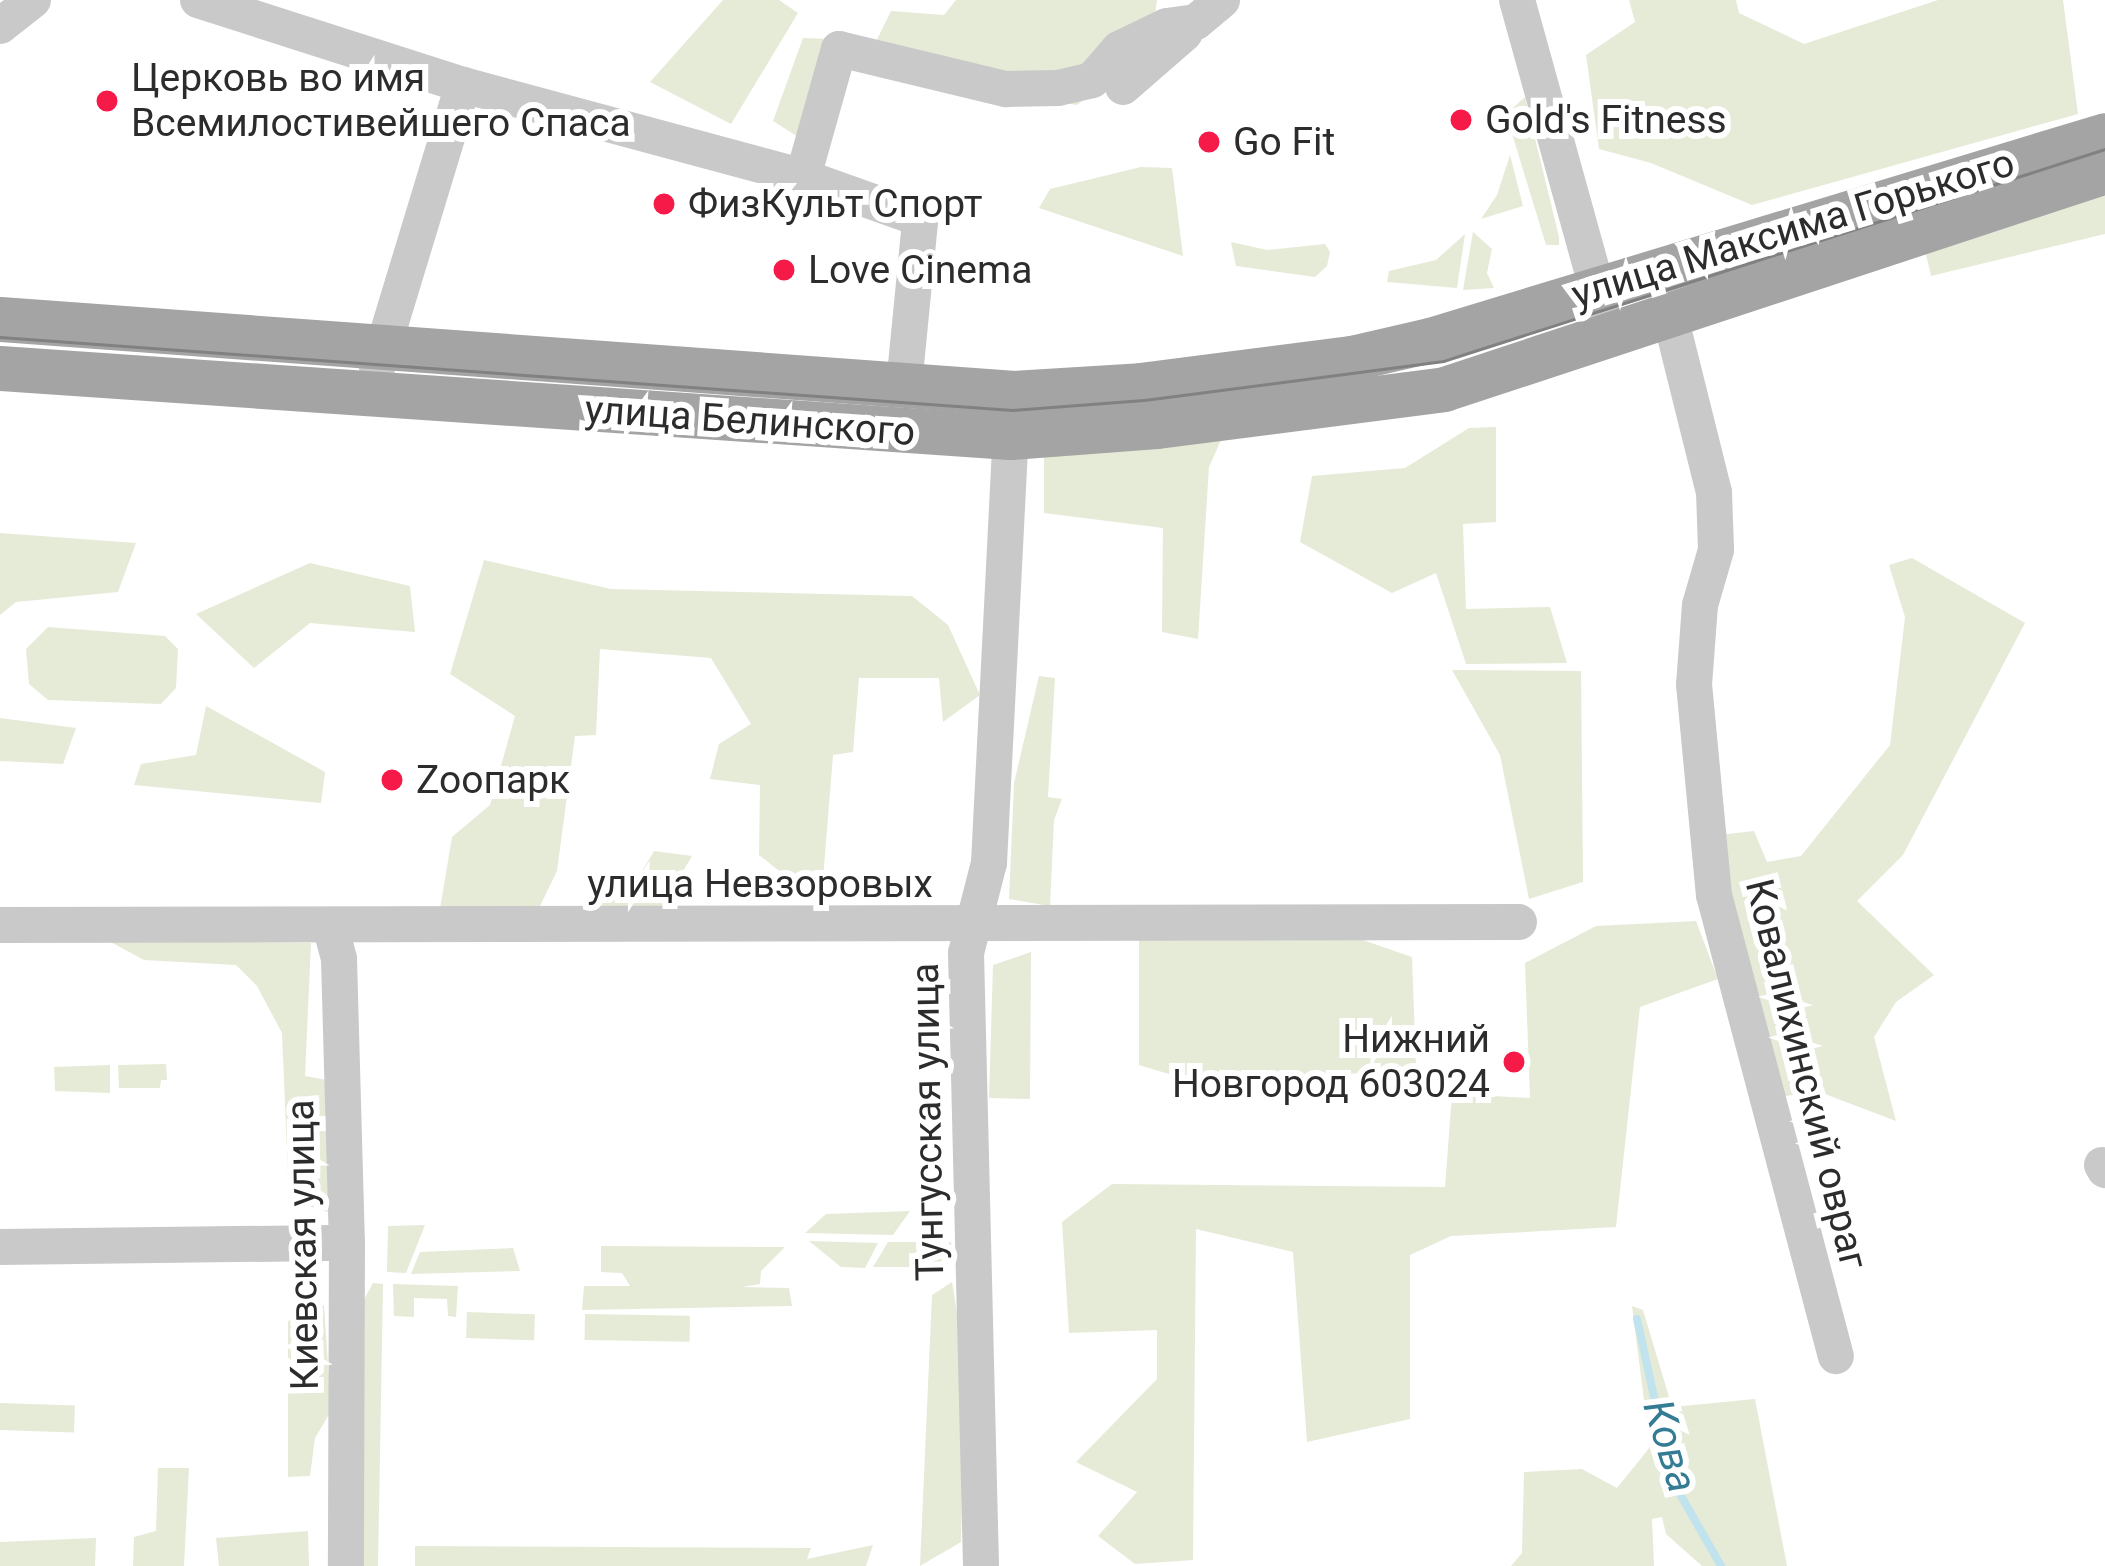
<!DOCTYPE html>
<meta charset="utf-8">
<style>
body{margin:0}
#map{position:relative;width:2105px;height:1566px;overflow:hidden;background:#fff;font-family:Roboto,sans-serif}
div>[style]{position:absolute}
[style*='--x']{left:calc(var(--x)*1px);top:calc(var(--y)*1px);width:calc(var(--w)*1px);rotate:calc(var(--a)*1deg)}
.green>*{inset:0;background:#e5ebd7;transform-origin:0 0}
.stream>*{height:8px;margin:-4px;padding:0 4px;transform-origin:4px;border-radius:4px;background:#c0e3ee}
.minor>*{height:36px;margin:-18px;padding:0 18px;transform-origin:18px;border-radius:18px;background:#c9c9c9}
.major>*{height:45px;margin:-22.5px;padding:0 22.5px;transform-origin:22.5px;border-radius:22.5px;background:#a4a4a4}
.tram>*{height:3px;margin:-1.5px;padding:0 1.5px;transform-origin:1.5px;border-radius:1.5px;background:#818181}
.dots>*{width:33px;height:33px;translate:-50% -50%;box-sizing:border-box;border:6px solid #fff;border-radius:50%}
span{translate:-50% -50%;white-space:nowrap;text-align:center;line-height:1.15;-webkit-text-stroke:12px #fff;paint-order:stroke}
.poi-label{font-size:39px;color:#2c2c2c}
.left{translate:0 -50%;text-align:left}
.right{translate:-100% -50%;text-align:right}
.street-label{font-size:39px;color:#2c2c2c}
.water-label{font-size:42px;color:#337c94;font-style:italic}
</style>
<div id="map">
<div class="green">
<div style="clip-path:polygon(723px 0,779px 0,798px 13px,731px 124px,650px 82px)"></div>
<div style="clip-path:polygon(956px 0,1157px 0,1151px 49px,1077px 105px,861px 72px,891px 11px,944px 15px)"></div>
<div style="clip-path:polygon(1629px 0,1736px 0,1739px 13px,1804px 44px,1938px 0,2063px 0,2078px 114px,1752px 205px,1651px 163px,1599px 149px,1586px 55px,1635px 22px)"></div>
<div style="clip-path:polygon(803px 38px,830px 39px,803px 140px,773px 121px)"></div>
<div style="clip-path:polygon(1525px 97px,1559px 237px,1559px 245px,1546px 245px,1506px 114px)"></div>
<div style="clip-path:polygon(1510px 155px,1523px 206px,1481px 219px,1497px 195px)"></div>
<div style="clip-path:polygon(1141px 167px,1172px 168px,1183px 256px,1039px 208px,1050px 189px)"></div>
<div style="clip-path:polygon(2105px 189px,2105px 234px,1931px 276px,1926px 254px)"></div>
<div style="clip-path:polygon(1473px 232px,1492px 249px,1487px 273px,1494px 288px,1463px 290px)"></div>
<div style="clip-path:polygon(1465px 234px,1457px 288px,1387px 282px,1389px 271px,1436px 260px)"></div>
<div style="clip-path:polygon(1231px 242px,1267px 250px,1325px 244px,1330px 252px,1327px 266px,1315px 277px,1236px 266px)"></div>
<div style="clip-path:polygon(1496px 427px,1496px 522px,1463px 524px,1466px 609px,1550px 607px,1567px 663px,1466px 664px,1436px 573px,1392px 593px,1300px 542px,1312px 476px,1405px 468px,1469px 428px)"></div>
<div style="clip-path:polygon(1226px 429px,1209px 467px,1198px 639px,1162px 632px,1163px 528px,1044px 513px,1044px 442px)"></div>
<div style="clip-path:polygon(0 533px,136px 543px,118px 592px,16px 602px,0 615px)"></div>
<div style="clip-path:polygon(1912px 558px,2025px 623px,1903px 855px,1857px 901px,1934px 975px,1896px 1002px,1874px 1037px,1896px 1121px,1817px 1091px,1780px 1097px,1718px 835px,1754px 831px,1767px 862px,1801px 856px,1890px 745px,1905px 617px,1889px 565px)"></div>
<div style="clip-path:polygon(484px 560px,611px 589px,912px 596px,948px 625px,980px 695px,943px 722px,939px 678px,859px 678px,853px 752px,833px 755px,821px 904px,759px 855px,760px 785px,710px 779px,719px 744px,751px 724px,711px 658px,600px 649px,596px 735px,575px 736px,557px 871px,539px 908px,440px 909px,452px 837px,490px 805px,515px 716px,450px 674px)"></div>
<div style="clip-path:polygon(310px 563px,410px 586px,415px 632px,310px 623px,254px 668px,196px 614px)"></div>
<div style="clip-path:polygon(48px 627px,165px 636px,178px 649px,176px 688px,161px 704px,48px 700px,29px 684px,26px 649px)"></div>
<div style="clip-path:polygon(1452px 670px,1581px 671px,1583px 882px,1529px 899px,1500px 755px)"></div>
<div style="clip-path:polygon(1039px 676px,1055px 678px,1048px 797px,1062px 799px,1054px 820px,1050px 906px,1009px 899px,1014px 783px)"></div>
<div style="clip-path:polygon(206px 706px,325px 772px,321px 803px,134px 785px,141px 764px,196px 755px)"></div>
<div style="clip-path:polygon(0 718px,76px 728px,63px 764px,0 761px)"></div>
<div style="clip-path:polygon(654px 851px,692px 856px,661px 908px,603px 909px,591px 878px,640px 875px)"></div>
<div style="clip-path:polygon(1696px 921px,1718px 979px,1640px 1007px,1616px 1227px,1451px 1236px,1410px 1255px,1410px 1419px,1307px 1442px,1293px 1252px,1196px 1229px,1193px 1560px,1135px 1564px,1098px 1536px,1137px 1492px,1076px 1462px,1157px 1379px,1157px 1330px,1069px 1333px,1062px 1222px,1112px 1184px,1445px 1187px,1452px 1094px,1530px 1098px,1525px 963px,1596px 926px)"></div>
<div style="clip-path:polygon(1139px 933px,1351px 936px,1412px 957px,1416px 1067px,1215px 1088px,1139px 1065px)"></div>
<div style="clip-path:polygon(107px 940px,311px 943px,305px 1076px,327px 1080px,331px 1213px,289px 1200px,282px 1033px,257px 986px,236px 965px,144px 960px)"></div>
<div style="clip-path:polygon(1031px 952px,1030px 1099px,989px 1098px,993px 965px)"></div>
<div style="clip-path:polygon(166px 1064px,167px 1080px,161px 1080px,160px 1088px,119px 1088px,118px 1065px)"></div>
<div style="clip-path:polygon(110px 1065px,110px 1093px,55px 1091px,54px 1067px)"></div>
<div style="clip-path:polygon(910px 1211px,893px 1235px,805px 1233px,826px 1214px)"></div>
<div style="clip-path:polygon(425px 1225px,406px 1273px,387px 1272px,388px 1226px)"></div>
<div style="clip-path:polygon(809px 1241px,878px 1243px,865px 1268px,841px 1267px)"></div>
<div style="clip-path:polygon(888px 1242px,951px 1242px,953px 1252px,945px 1267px,873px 1267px)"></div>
<div style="clip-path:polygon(601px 1246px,785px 1247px,761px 1271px,760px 1284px,742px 1287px,789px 1288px,792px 1306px,582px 1310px,584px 1286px,630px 1286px,622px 1273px,601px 1272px)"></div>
<div style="clip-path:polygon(513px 1248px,520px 1271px,411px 1274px,420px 1252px)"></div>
<div style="clip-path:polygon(952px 1282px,964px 1356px,961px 1542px,920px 1566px,932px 1295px)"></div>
<div style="clip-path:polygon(373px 1283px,383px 1284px,378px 1566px,356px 1566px,361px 1305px)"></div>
<div style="clip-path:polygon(393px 1284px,458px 1286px,456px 1317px,448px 1316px,447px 1299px,414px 1298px,414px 1317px,394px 1316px)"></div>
<div style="clip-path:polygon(324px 1305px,331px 1411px,315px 1438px,310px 1476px,288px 1477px,288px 1321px)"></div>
<div style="clip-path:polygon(1632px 1306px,1643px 1310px,1672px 1407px,1755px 1399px,1787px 1566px,1702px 1566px,1666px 1534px,1662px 1517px,1652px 1519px,1654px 1566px,1511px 1566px,1522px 1553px,1524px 1472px,1582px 1469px,1617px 1488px,1650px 1447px)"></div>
<div style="left:467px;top:1312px;width:68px;height:26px;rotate:2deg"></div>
<div style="left:585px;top:1314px;width:105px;height:26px;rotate:1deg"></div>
<div style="left:0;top:1403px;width:75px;height:27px;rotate:2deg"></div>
<div style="clip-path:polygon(158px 1468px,189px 1468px,184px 1566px,133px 1566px,134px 1537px,156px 1531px)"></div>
<div style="clip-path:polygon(308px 1531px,309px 1566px,219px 1566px,216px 1538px)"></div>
<div style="clip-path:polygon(96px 1538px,95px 1566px,0 1566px,0 1542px)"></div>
<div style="clip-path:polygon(873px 1545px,866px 1566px,415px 1566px,415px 1546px,811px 1548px,807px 1559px)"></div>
</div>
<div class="stream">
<div style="--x:1637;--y:1319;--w:165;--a:77.7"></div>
<div style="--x:1672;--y:1480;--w:99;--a:60.3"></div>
</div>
<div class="minor">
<div style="--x:198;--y:0;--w:278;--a:17.8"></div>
<div style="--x:463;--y:85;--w:352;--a:15.1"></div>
<div style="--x:803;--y:177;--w:114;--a:19.6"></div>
<div style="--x:910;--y:215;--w:12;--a:35"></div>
<div style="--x:920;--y:222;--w:165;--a:95.6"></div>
<div style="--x:1517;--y:0;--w:349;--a:74.5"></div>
<div style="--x:0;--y:26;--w:42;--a:-38.2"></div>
<div style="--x:1123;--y:87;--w:82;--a:-41.1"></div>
<div style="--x:803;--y:177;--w:133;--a:-74.3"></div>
<div style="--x:839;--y:49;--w:172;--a:13.5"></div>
<div style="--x:1006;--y:89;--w:52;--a:-1.1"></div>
<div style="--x:1058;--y:88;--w:35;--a:-13"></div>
<div style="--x:1092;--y:80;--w:41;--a:-48.9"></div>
<div style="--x:1119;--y:49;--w:53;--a:-25.6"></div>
<div style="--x:1167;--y:26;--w:29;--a:-8"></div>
<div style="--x:1196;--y:22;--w:34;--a:-40"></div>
<div style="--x:1670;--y:316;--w:181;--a:76"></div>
<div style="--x:1714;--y:492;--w:58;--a:88"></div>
<div style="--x:1716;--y:550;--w:57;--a:106.2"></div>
<div style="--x:1700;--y:605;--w:79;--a:94.3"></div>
<div style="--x:1694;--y:684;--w:212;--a:84.6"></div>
<div style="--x:1714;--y:895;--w:477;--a:75.2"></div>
<div style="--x:377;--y:368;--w:296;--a:-73.1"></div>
<div style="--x:0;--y:925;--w:1519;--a:-0.11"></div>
<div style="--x:330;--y:925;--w:35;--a:75"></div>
<div style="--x:339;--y:959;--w:284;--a:88.4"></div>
<div style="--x:347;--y:1243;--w:323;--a:90.2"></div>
<div style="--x:2102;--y:1165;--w:6;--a:59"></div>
<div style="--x:0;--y:1247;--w:347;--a:-0.7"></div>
<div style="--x:981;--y:1566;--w:613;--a:-91.4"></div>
<div style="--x:966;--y:953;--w:93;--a:-75.7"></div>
<div style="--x:989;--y:863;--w:455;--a:-87.1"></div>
</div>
<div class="major">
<div style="--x:0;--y:319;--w:1017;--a:4.17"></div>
<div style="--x:1014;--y:393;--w:126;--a:-3.6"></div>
<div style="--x:1140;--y:385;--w:214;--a:-7.3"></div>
<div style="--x:1352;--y:358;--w:80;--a:-13"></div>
<div style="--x:1430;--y:340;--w:705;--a:-16.89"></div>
<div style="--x:0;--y:368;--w:1012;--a:3.91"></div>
<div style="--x:1010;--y:437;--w:147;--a:-4.3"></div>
<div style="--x:1157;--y:426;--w:289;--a:-7.3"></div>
<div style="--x:1444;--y:389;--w:696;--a:-18.25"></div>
</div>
<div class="tram">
<div style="--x:0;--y:337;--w:1015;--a:4.13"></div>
<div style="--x:1012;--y:410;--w:132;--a:-4.3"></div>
<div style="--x:1144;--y:400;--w:302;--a:-7.4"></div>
<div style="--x:1443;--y:361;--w:695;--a:-17.76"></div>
</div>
<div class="dots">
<div style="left:107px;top:101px;background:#f61a49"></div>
<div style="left:1461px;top:120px;background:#f61a49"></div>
<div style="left:1209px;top:142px;background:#f61a49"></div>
<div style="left:664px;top:204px;background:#f61a49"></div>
<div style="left:784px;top:270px;background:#f61a49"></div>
<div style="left:392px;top:780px;background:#f61a49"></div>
<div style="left:1514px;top:1062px;background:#f61a49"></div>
</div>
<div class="poi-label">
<span class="left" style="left:131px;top:101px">Церковь во имя<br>Всемилостивейшего Спаса</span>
<span class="left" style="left:1485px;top:120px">Gold's Fitness</span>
<span class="left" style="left:1233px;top:142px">Go Fit</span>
<span class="left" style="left:688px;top:204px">ФизКульт Спорт</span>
<span class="left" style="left:808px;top:270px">Love Cinema</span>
<span class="left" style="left:416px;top:780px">Zooпарк</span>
<span class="right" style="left:1490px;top:1062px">Нижний<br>Новгород 603024</span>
</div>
<div class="street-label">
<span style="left:1793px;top:229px;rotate:-17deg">улица Максима Горького</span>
<span style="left:750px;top:421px;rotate:4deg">улица Белинского</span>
<span style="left:760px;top:884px">улица Невзоровых</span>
<span style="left:1806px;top:1074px;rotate:76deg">Ковалихинский овраг</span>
<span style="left:928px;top:1122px;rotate:-91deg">Тунгусская улица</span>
<span style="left:303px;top:1245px;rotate:-91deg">Киевская улица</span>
</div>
<div class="water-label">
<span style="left:1670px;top:1446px;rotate:73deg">Кова</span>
</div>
</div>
